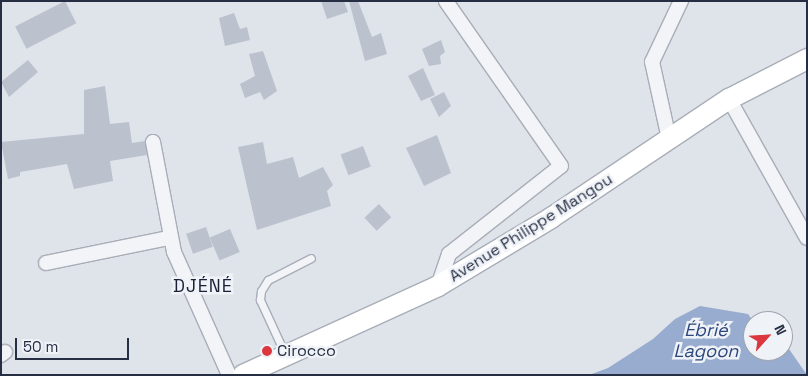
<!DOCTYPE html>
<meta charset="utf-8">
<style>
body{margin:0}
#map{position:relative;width:808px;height:376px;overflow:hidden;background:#dfe3ea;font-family:"Space Grotesk",sans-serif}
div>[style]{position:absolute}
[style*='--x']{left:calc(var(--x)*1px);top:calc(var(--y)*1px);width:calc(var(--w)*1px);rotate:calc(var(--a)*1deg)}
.water>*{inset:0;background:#97acce}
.building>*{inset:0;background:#bcc1ce;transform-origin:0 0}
.roads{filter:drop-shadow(1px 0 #a8adb8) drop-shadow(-1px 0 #a8adb8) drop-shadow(0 1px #a8adb8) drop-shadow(0 -1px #a8adb8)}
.lane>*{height:7px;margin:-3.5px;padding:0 3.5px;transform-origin:3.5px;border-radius:3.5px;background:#f3f4f8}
.street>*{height:14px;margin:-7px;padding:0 7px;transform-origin:7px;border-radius:7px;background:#f3f4f8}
.secondary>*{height:20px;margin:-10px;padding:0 10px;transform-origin:10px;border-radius:10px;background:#fff}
.dots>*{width:14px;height:14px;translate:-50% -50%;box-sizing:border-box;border:2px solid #eff2f7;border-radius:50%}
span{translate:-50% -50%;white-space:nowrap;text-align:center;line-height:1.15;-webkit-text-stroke:5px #eff2f7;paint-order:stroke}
.street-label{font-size:16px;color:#262e43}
.poi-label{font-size:16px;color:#262e43}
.left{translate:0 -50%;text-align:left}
.neighbourhood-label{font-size:18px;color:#191f34;letter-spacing:1px}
.water-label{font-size:18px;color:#2c477c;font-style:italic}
.frame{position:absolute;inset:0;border:2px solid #262e43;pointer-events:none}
.north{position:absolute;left:743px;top:311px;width:50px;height:50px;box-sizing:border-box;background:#eff2f7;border:1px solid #9fa4af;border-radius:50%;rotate:64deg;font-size:14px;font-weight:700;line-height:20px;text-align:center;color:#262e43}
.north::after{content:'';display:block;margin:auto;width:18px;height:22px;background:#dc373f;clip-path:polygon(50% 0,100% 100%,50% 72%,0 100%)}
.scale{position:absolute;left:15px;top:338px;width:114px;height:22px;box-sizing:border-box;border:2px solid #262e43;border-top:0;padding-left:6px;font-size:15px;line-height:18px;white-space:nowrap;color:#262e43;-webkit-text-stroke:4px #eff2f7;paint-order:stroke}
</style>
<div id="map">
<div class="water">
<div style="clip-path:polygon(700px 306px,748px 314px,753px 321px,753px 351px,789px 349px,807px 375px,589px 375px,608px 368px,653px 339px,675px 319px)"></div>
</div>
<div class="building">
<div style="left:65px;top:1px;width:25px;height:56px;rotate:63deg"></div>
<div style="clip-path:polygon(321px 1px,344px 1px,348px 12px,327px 19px)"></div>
<div style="clip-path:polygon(349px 1px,358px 1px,372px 37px,381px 33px,387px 54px,365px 61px)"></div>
<div style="clip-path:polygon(234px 13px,240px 29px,247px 27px,250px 40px,225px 46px,219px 18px)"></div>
<div style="clip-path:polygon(441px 40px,445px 52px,440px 56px,441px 64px,429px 66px,422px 49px)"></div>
<div style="clip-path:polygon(263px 51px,277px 91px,264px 100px,260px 92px,245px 98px,240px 84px,255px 76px,249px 54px)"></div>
<div style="clip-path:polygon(28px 60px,38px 72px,9px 97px,1px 82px)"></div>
<div style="clip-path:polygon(423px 68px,435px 95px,421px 101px,408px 76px)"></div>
<div style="clip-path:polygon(105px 86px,110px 124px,129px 122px,132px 143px,145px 141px,147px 155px,110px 161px,113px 181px,74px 189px,67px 164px,20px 172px,20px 176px,8px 179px,1px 142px,84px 134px,84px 90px)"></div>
<div style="clip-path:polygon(444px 92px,451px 106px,439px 117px,430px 99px)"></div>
<div style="clip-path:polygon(437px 135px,451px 173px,424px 186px,406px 148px)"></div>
<div style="clip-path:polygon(263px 142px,267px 164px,293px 157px,299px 178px,323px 167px,333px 185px,327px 191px,331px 206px,257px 230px,238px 147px)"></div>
<div style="left:363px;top:146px;width:22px;height:24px;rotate:69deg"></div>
<div style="left:379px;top:204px;width:18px;height:20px;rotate:47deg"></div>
<div style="left:206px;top:227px;width:21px;height:21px;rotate:71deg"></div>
<div style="left:230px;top:229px;width:25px;height:22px;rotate:67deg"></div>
</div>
<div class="roads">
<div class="lane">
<div style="--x:285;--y:354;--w:60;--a:-114.8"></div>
<div style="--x:260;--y:300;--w:9;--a:-84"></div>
<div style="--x:261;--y:291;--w:13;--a:-58"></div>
<div style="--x:268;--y:280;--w:48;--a:-27.1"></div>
</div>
<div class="street">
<div style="--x:729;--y:99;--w:159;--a:60.7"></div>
<div style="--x:669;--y:139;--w:79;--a:-102.4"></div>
<div style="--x:652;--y:62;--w:68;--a:-64.6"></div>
<div style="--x:153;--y:142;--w:112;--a:79.2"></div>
<div style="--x:174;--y:252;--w:135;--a:65.9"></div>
<div style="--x:46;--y:263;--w:126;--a:-11.5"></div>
<div style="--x:438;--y:286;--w:34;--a:-71"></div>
<div style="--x:449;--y:254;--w:142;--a:-38.2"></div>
<div style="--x:561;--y:166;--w:201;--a:-124.9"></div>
<div style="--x:1;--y:355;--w:5;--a:-37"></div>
</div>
<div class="secondary">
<div style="--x:243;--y:375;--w:214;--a:-24.5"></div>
<div style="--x:438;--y:286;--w:132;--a:-31"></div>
<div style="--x:551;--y:218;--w:214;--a:-33.8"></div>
<div style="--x:729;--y:99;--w:88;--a:-27.1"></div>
</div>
</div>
<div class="dots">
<div style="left:267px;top:351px;background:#dc373f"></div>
</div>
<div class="street-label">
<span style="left:531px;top:228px;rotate:-32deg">Avenue Philippe Mangou</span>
</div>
<div class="poi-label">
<span class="left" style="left:277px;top:351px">Cirocco</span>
</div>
<div class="neighbourhood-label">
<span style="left:203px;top:286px">DJÉNÉ</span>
</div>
<div class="water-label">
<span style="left:706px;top:341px">Ébrié<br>Lagoon</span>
</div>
<div class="frame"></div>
<div class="north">N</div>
<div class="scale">50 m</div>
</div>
